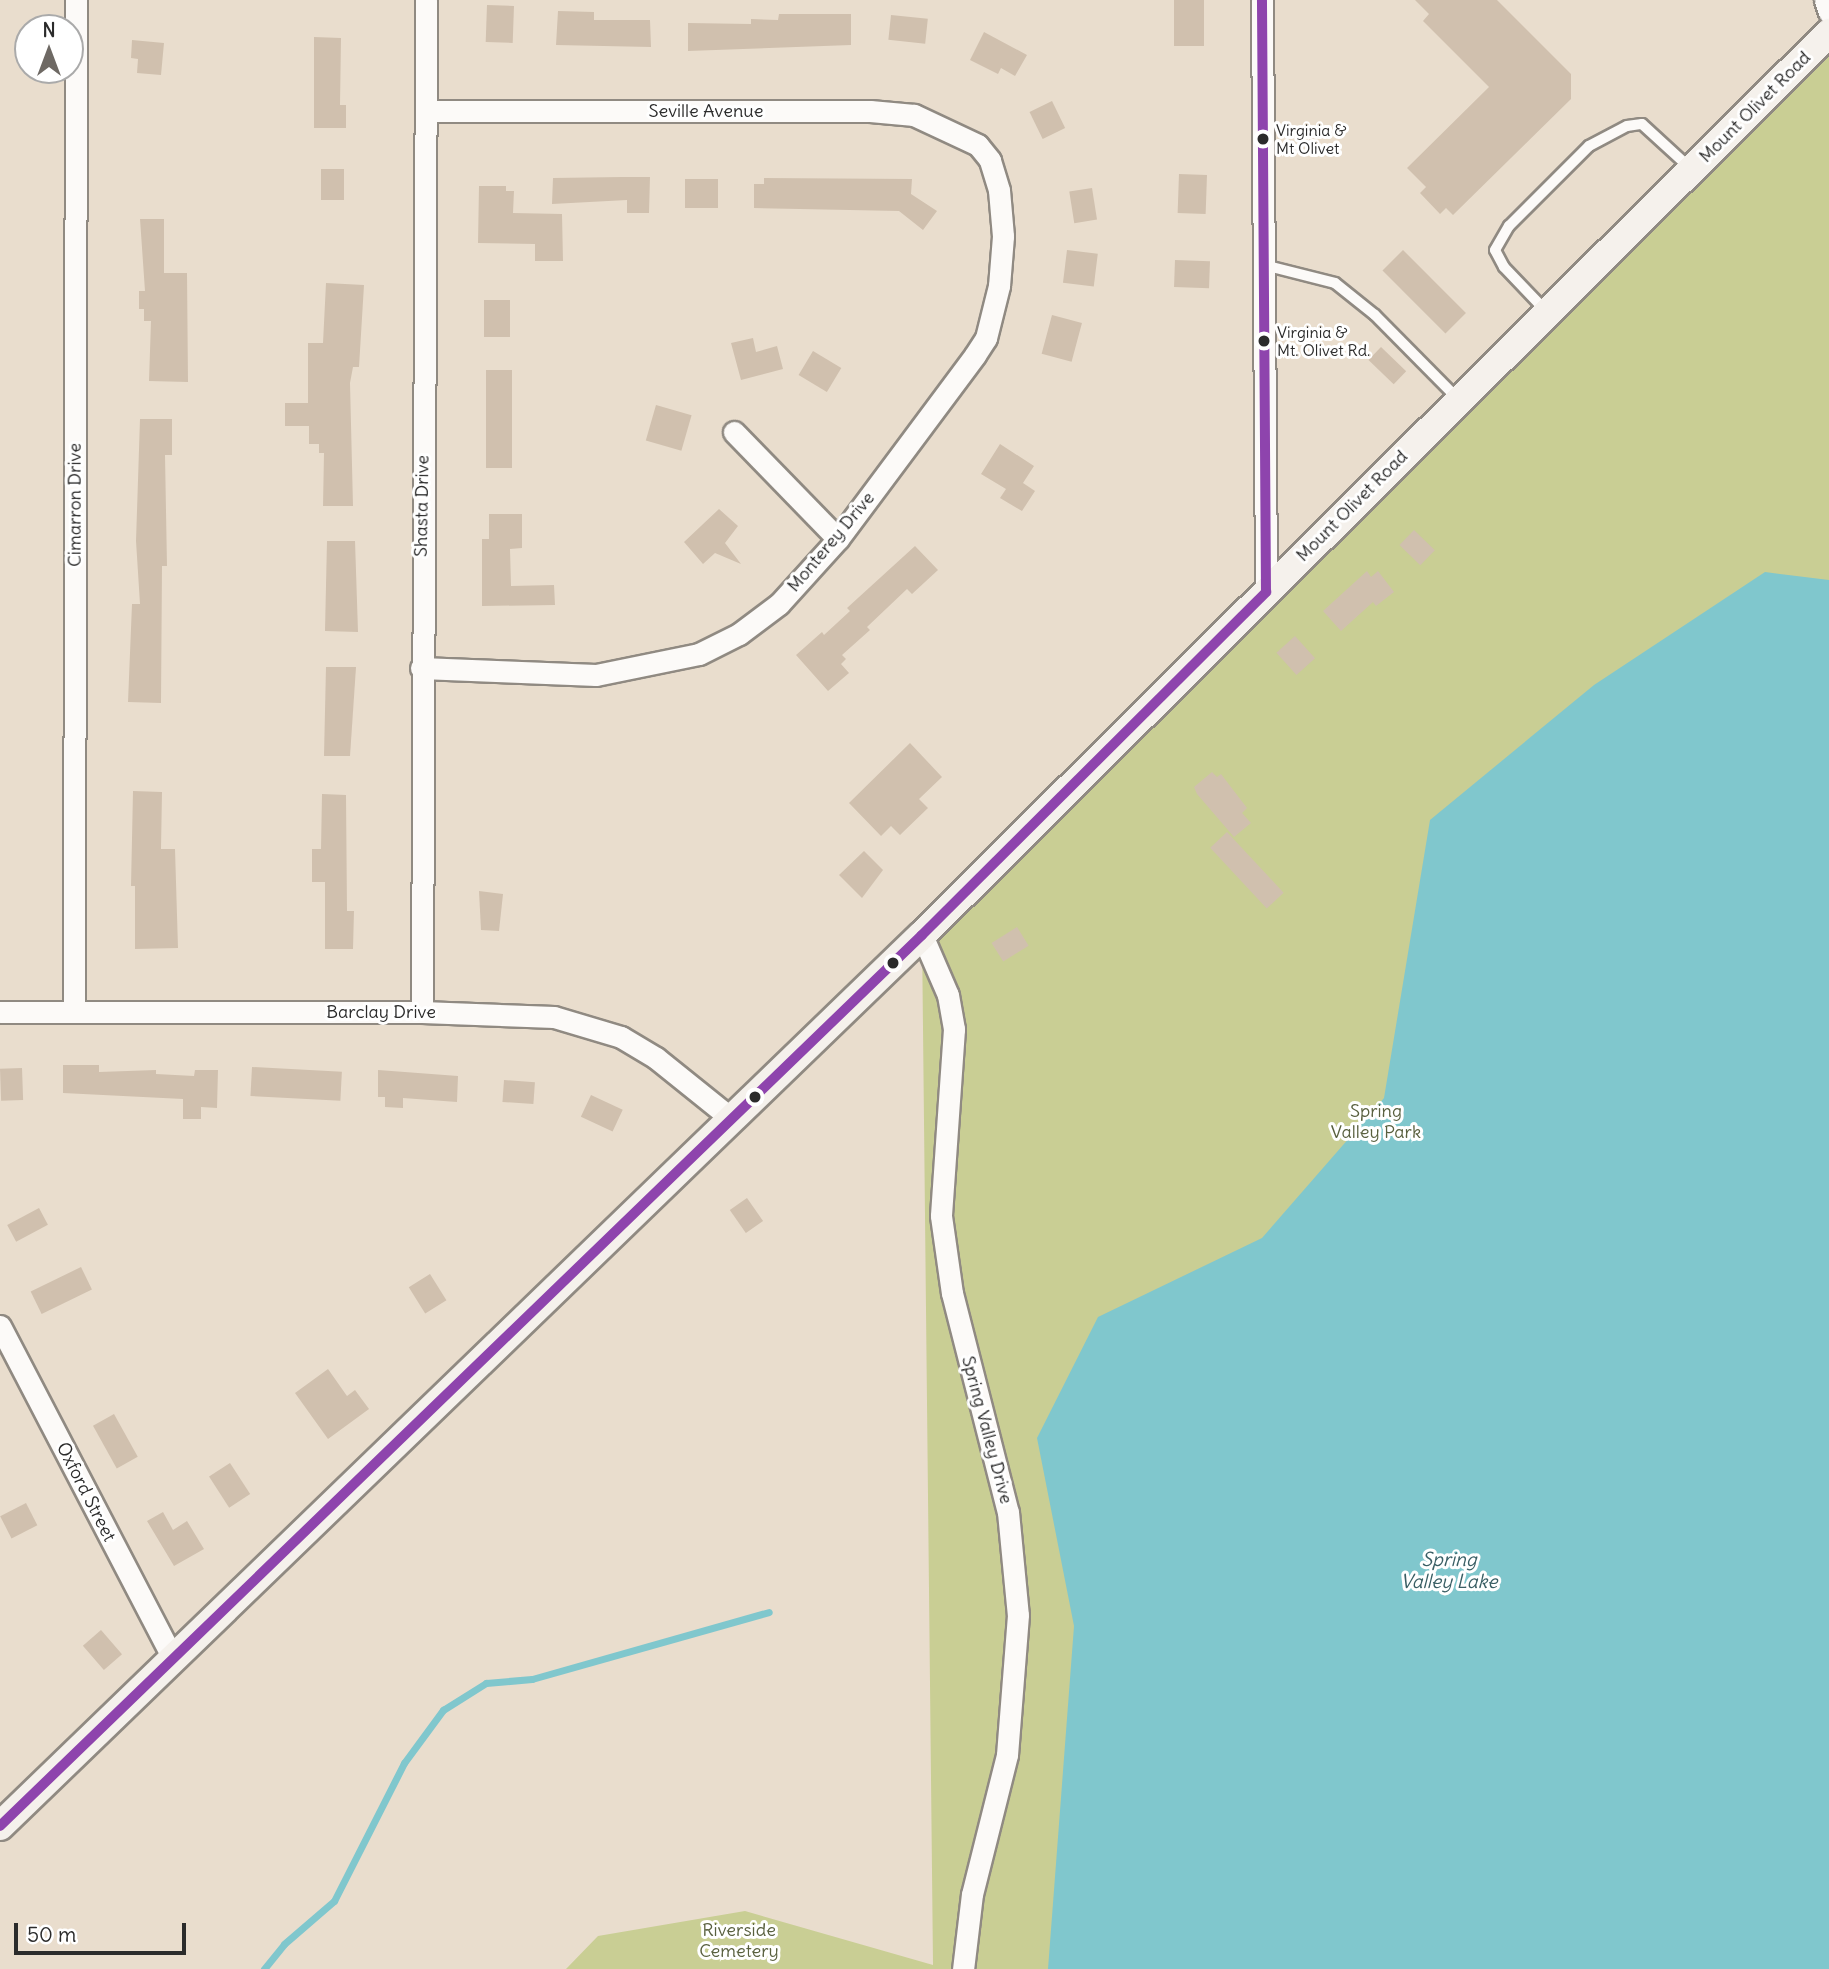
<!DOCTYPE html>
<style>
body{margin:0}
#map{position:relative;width:1829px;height:1969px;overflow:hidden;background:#e9ddcd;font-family:Delius,sans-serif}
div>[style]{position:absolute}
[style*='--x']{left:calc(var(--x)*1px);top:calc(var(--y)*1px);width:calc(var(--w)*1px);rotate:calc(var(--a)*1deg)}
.green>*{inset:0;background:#c9ce94}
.water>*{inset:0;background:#80c7cd}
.stream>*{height:7px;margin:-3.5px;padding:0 3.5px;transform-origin:3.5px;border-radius:3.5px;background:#80c7cd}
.building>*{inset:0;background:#d0c0ae;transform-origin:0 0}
.roads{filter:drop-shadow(2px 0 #908a82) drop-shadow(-2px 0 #908a82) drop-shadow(0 2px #908a82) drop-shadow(0 -2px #908a82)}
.lane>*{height:10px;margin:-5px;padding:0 5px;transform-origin:5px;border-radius:5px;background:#fcfaf8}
.street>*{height:21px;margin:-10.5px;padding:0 10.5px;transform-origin:10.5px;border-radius:10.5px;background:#fcfaf8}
.secondary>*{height:28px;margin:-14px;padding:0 14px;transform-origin:14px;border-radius:14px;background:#f5f1ec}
.bus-1>*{height:10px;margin:-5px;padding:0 5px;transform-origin:5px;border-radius:5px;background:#8e44ad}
.dots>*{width:19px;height:19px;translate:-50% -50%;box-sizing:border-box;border:4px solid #fff;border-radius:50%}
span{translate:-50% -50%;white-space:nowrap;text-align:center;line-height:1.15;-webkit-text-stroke:6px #fff;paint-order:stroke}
.bus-label{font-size:16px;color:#2b2b2b}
.left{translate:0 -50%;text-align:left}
.street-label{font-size:18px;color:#2b2b2b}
.park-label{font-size:18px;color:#59603f}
.water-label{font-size:19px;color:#395e64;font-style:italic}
.north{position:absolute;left:14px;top:14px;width:70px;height:70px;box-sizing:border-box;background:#fff;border:2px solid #aaa;border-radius:50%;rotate:0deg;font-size:19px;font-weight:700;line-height:28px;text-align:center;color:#2b2b2b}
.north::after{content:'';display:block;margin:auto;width:24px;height:32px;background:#6e6964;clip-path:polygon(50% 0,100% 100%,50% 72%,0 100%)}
.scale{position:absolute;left:14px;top:1923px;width:172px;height:32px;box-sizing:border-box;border:4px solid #2b2b2b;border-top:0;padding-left:9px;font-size:21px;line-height:24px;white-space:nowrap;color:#2b2b2b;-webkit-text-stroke:5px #fff;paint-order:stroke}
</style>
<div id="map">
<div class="green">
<div style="clip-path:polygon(1829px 27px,1829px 1969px,566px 1969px,598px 1936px,745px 1911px,933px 1965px,922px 935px)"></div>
</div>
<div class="water">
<div style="clip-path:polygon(1765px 572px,1829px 580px,1829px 1969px,1048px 1969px,1074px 1626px,1037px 1438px,1098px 1317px,1262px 1238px,1384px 1098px,1430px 820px,1594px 685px)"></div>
</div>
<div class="stream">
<div style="--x:264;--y:1969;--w:32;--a:-51"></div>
<div style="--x:284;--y:1944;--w:66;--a:-40.7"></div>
<div style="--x:334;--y:1901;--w:155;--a:-63.1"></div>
<div style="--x:404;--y:1763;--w:66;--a:-53.7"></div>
<div style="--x:443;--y:1710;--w:51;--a:-32.1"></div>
<div style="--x:486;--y:1683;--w:46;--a:-5"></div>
<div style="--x:532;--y:1679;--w:246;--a:-15.8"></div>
</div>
<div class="building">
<div style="left:1174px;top:0;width:30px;height:46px"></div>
<div style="clip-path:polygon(1415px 0,1497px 0,1571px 74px,1571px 99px,1453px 215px,1446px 208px,1440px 214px,1420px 193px,1426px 187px,1407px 168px,1489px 87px,1423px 21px,1429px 14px)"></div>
<div style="left:487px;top:5px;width:27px;height:37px;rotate:2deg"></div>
<div style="clip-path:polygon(558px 11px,594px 12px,594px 20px,650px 20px,651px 47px,556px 45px)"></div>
<div style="clip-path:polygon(779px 14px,851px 14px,851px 45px,688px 51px,688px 23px,751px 24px,751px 19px,778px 20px)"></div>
<div style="left:891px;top:15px;width:37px;height:25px;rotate:6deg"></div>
<div style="clip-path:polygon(984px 32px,1027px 55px,1015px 76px,1001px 68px,998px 74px,970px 60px)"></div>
<div style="clip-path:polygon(314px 37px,341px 38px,340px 105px,346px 105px,346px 128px,314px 128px)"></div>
<div style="clip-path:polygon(132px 40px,164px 43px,161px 75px,137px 73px,138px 59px,131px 58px)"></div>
<div style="left:1052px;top:101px;width:30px;height:25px;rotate:64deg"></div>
<div style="left:321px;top:169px;width:23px;height:31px"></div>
<div style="left:1179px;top:174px;width:28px;height:39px;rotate:2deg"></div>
<div style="clip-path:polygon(622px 177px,650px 177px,649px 213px,627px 213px,627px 200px,552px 204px,553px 178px)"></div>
<div style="clip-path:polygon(764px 178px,912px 179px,911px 194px,937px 211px,923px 230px,899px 211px,754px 208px,754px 184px,764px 184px)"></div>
<div style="left:685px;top:179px;width:33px;height:29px"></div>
<div style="clip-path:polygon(479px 186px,506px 186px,506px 191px,514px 191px,513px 213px,562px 214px,563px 261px,535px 261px,535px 244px,478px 243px)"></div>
<div style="left:1092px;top:188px;width:32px;height:23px;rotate:81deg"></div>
<div style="clip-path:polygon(140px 219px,164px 219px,164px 273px,187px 273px,188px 382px,149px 381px,151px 321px,144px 321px,144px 309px,139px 309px,139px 291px,145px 291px)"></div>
<div style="left:1067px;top:250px;width:31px;height:33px;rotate:7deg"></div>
<div style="left:1403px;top:250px;width:89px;height:29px;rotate:45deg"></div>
<div style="left:1175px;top:260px;width:35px;height:27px;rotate:2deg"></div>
<div style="clip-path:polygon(326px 283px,364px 285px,359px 367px,353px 367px,350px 383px,353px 506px,323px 506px,324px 453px,319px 453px,319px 444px,309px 444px,309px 426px,285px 426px,285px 403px,308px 403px,308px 343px,323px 343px)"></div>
<div style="left:484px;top:300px;width:26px;height:37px"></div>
<div style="left:1052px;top:315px;width:31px;height:40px;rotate:15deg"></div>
<div style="clip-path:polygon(753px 338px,756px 352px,777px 346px,783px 369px,741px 380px,731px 343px)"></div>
<div style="left:1381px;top:347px;width:35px;height:18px;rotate:44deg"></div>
<div style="left:813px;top:351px;width:33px;height:28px;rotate:31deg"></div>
<div style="left:512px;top:370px;width:98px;height:26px;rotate:90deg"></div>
<div style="left:656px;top:405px;width:37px;height:37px;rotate:16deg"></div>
<div style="clip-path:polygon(140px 419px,172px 419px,172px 455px,165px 455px,167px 566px,162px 566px,161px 703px,128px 702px,132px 604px,140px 604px,136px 541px)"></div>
<div style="clip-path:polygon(1000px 444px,1034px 466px,1023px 483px,1035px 491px,1022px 511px,1000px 498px,1006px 489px,981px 474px)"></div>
<div style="clip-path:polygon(719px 509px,738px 526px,725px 543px,741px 564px,715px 553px,703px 564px,684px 542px)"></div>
<div style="clip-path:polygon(489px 514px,522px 514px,522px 548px,510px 549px,511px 586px,554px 585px,555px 605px,482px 606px,482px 539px,489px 539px)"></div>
<div style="left:1414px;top:530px;width:29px;height:21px;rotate:44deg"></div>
<div style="clip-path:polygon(327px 541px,355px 541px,358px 632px,325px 631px)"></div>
<div style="clip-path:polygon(915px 546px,938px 570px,912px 594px,907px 589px,867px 627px,870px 630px,842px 655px,846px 659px,841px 664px,849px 673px,828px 691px,796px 655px,822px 632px,824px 635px,850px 611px,847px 608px)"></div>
<div style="clip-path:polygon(1367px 571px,1371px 577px,1378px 571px,1394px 592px,1376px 606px,1373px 602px,1341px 631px,1323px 611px)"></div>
<div style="left:1295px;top:636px;width:30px;height:25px;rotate:48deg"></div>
<div style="clip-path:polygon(326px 667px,356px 667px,350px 756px,324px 756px)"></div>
<div style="clip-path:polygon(910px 743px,942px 777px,919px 799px,928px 808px,900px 835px,891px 826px,881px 836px,849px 803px)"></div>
<div style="clip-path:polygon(1212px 772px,1217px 777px,1221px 774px,1247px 808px,1242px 813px,1251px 823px,1234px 837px,1197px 794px,1194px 787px)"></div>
<div style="clip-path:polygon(133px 791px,162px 792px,161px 849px,175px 849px,178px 948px,135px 949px,135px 886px,131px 886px)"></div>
<div style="clip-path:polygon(322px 794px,346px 795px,347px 911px,354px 911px,353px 949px,325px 949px,325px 882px,312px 882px,312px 849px,321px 849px)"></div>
<div style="left:1227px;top:832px;width:83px;height:23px;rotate:47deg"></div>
<div style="clip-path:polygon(864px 851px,883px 870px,862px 898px,839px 875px)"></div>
<div style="clip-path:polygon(479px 891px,503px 894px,499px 931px,481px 930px)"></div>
<div style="left:1017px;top:927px;width:22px;height:30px;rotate:58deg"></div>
<div style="clip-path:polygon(63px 1065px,99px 1065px,99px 1072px,156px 1070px,156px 1074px,194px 1076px,195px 1070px,218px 1070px,217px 1108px,201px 1107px,201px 1119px,183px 1119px,183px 1099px,63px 1093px)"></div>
<div style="left:252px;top:1067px;width:90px;height:29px;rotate:3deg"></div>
<div style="left:22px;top:1068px;width:32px;height:22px;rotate:88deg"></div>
<div style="clip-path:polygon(378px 1070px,458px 1076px,457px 1102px,403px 1098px,403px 1108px,385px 1107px,385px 1097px,378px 1097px)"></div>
<div style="left:504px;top:1080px;width:31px;height:22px;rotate:4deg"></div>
<div style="left:591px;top:1095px;width:35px;height:24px;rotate:25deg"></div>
<div style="left:747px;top:1198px;width:28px;height:21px;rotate:55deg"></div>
<div style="left:39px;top:1208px;width:19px;height:36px;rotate:62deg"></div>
<div style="left:81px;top:1267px;width:25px;height:56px;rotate:64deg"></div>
<div style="left:430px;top:1274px;width:31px;height:25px;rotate:58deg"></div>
<div style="clip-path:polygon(328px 1369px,347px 1396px,355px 1390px,369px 1409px,328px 1439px,295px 1393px)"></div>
<div style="left:114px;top:1414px;width:49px;height:24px;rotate:61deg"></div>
<div style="left:230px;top:1463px;width:37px;height:25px;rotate:57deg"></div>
<div style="left:26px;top:1503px;width:25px;height:29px;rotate:63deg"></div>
<div style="clip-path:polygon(163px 1512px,173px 1530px,187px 1521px,204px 1549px,174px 1566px,147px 1521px)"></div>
<div style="left:101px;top:1630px;width:32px;height:24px;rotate:49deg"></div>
</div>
<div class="roads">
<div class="lane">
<div style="--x:1264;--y:265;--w:73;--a:14.2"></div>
<div style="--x:1335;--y:283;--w:51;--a:38.7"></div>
<div style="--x:1375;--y:315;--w:118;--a:45.3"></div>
<div style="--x:1546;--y:311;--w:61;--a:-133.7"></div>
<div style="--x:1504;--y:267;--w:19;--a:-118"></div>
<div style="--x:1495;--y:250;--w:28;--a:-60"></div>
<div style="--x:1509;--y:226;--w:113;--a:-45"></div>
<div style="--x:1589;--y:146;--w:43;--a:-27.8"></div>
<div style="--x:1627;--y:126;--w:15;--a:-8"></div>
<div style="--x:1642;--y:124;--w:65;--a:42.5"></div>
</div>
<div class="street">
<div style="--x:1262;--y:0;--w:592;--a:89.61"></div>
<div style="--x:1825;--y:0;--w:13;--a:72"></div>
<div style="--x:734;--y:432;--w:149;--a:45.8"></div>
<div style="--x:421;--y:668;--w:175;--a:2.3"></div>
<div style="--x:596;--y:675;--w:105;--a:-11.5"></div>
<div style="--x:699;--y:654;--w:45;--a:-26.6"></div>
<div style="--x:739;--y:634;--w:50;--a:-36.9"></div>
<div style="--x:779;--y:604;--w:88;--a:-47.8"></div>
<div style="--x:838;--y:539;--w:229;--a:-53.3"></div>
<div style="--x:975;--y:355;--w:20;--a:-57"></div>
<div style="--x:986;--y:338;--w:54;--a:-76"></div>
<div style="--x:999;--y:286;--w:50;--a:-85.4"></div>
<div style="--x:1003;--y:236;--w:46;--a:-95"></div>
<div style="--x:999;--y:190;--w:31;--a:-107"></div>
<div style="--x:990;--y:160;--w:19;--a:-129"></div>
<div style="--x:978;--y:145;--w:71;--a:-154.9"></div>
<div style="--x:914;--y:115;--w:44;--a:-174.8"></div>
<div style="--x:870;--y:111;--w:444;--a:180"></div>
<div style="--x:922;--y:935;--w:65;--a:66.6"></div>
<div style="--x:948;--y:995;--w:35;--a:80"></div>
<div style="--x:954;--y:1029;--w:187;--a:94"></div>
<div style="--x:941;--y:1216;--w:78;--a:81.9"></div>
<div style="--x:952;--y:1293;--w:226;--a:75.7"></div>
<div style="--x:1008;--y:1512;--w:103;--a:84.5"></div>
<div style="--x:1018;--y:1615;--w:140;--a:94.5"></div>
<div style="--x:1007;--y:1755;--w:143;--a:104.1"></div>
<div style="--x:972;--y:1894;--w:76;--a:96.8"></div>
<div style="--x:74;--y:1010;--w:1010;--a:-89.89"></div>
<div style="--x:0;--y:1012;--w:422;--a:0"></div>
<div style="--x:422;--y:1012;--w:132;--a:2.2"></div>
<div style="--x:554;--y:1017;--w:70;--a:16.6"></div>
<div style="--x:621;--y:1037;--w:41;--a:31"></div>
<div style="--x:656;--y:1058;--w:97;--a:38.8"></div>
<div style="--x:422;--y:1012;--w:1012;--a:-89.77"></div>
<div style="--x:0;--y:1326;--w:373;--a:62.5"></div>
</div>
<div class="secondary">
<div style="--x:0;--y:1826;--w:1282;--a:-44.02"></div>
<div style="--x:922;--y:935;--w:1279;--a:-44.84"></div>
</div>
</div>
<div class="bus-1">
<div style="--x:0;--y:1826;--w:1282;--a:-44.02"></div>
<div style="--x:922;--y:935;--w:486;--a:-44.9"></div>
<div style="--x:1266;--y:592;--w:592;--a:-90.39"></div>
</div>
<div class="dots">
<div style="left:1263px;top:139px;background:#2b2b2b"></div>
<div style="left:1264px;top:341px;background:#2b2b2b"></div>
<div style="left:893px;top:963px;background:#2b2b2b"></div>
<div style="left:755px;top:1097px;background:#2b2b2b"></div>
</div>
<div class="bus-label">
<span class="left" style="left:1276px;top:139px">Virginia &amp;<br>Mt Olivet</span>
<span class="left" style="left:1277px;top:341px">Virginia &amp;<br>Mt. Olivet Rd.</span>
</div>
<div class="street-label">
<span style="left:1755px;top:107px;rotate:-45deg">Mount Olivet Road</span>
<span style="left:706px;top:111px">Seville Avenue</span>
<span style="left:75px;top:505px;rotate:-90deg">Cimarron Drive</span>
<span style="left:422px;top:506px;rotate:-89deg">Shasta Drive</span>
<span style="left:1352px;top:506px;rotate:-45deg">Mount Olivet Road</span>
<span style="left:831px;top:542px;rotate:-50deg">Monterey Drive</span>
<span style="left:381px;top:1012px">Barclay Drive</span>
<span style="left:987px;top:1430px;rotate:75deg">Spring Valley Drive</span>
<span style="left:86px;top:1492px;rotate:63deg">Oxford Street</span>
</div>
<div class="park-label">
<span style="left:1376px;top:1122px">Spring<br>Valley Park</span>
<span style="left:739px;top:1941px">Riverside<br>Cemetery</span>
</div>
<div class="water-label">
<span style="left:1449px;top:1571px">Spring<br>Valley Lake</span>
</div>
<div class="north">N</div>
<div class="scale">50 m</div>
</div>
